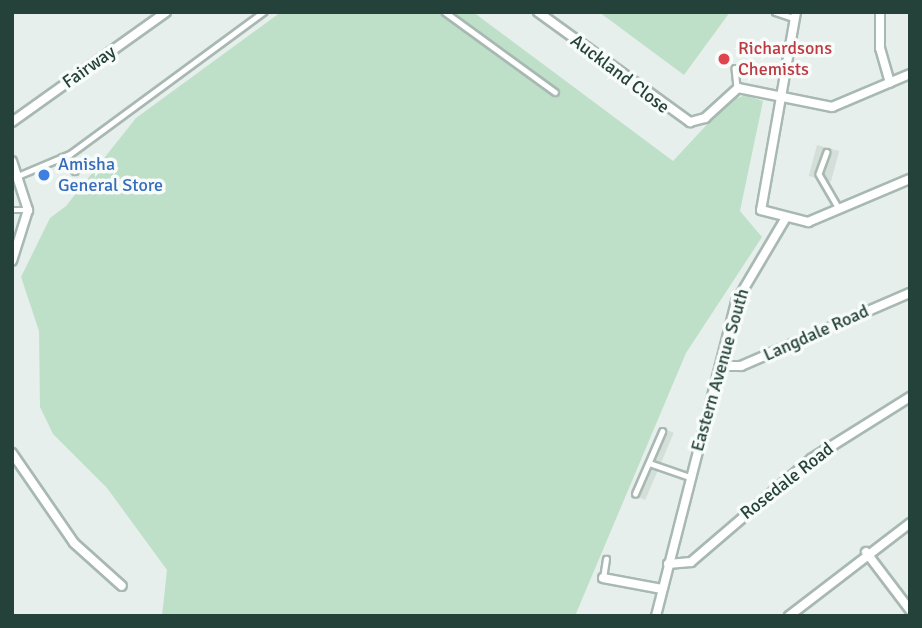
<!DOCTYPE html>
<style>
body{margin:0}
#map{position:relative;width:922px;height:628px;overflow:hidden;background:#e6efeb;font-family:Signika,sans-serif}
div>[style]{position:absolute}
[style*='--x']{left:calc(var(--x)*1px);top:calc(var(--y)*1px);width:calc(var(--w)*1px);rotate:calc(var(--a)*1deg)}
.built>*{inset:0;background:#d4dfda;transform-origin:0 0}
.green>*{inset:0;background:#bfe0c8}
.roads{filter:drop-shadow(2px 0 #a8b8b2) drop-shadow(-2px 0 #a8b8b2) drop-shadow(0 2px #a8b8b2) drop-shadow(0 -2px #a8b8b2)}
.service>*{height:4.5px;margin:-2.25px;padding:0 2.25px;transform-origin:2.25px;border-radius:2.25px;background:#fff}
.minor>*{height:8px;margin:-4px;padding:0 4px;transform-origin:4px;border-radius:4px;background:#fff}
.dots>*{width:19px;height:19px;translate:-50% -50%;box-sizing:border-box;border:4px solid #f7fbf9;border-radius:50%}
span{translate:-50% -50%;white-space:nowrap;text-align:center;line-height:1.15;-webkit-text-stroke:7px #f7fbf9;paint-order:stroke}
.health-label{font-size:18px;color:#be3a42}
.left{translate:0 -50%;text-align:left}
.street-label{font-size:18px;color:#24423a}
.shop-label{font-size:18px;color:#366cbe}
.frame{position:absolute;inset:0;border:14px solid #24423a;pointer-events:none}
</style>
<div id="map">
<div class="built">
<div style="left:817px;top:145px;width:23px;height:32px;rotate:15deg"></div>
<div style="left:660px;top:427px;width:15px;height:73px;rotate:23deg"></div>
</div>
<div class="green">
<div style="clip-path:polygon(281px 12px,473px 12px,673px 161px,728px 102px,745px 95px,763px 101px,740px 211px,762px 237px,686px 353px,575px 616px,162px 616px,167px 570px,107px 488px,53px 434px,40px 407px,39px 331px,21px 277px,50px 218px,66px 206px,136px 118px)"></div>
<div style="clip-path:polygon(599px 12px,730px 12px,684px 75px)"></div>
</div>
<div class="roads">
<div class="service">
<div style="--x:445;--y:12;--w:136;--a:36"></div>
<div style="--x:775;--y:12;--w:20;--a:18"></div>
<div style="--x:735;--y:68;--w:19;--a:84"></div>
<div style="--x:827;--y:152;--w:23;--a:110"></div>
<div style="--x:819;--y:174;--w:39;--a:60"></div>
<div style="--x:62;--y:157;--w:19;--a:47"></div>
<div style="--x:20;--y:175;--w:54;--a:-22.8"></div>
<div style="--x:70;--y:154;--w:240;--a:-36.3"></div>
<div style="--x:12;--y:210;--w:15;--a:0"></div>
<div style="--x:649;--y:463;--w:43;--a:18.9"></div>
<div style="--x:635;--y:494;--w:68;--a:-66.5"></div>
<div style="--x:603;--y:578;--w:19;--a:-81"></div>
</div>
<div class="minor">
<div style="--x:538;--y:12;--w:188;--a:35.9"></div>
<div style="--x:690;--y:122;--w:16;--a:-15"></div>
<div style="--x:705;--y:118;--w:45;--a:-42.3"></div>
<div style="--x:738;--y:88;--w:96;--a:11.4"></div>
<div style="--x:832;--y:107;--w:85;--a:-22.9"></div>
<div style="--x:796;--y:12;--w:201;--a:100"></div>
<div style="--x:761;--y:210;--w:49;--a:14.3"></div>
<div style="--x:808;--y:222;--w:111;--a:-22.9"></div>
<div style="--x:880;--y:12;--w:36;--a:90"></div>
<div style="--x:880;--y:48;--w:36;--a:74"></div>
<div style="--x:12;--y:122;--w:189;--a:-35.5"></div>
<div style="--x:12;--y:161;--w:52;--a:71.9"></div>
<div style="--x:28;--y:210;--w:53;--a:107.4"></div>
<div style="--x:722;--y:366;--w:19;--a:0"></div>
<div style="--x:741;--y:366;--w:184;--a:-23.4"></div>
<div style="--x:12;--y:453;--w:109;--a:55.4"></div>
<div style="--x:74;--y:543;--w:64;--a:41.9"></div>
<div style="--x:866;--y:552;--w:73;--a:52.8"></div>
<div style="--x:668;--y:564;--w:23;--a:-5"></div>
<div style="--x:691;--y:562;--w:158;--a:-40.6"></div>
<div style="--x:811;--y:459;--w:117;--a:-32.1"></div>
<div style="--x:603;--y:578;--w:60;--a:10.6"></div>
<div style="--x:656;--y:616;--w:324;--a:-75.7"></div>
<div style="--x:736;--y:302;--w:96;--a:-59.4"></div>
<div style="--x:789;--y:616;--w:153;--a:-37.5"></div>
</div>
</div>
<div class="dots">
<div style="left:724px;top:59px;background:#e0444e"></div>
<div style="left:44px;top:175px;background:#3f7fe0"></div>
</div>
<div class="health-label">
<span class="left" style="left:738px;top:59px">Richardsons<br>Chemists</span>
</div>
<div class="street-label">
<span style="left:89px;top:67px;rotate:-35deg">Fairway</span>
<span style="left:620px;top:74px;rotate:37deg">Auckland Close</span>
<span style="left:816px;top:333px;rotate:-24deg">Langdale Road</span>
<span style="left:720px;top:370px;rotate:-74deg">Eastern Avenue South</span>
<span style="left:787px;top:481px;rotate:-38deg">Rosedale Road</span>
</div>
<div class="shop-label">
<span class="left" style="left:58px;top:175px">Amisha<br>General Store</span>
</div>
<div class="frame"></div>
</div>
